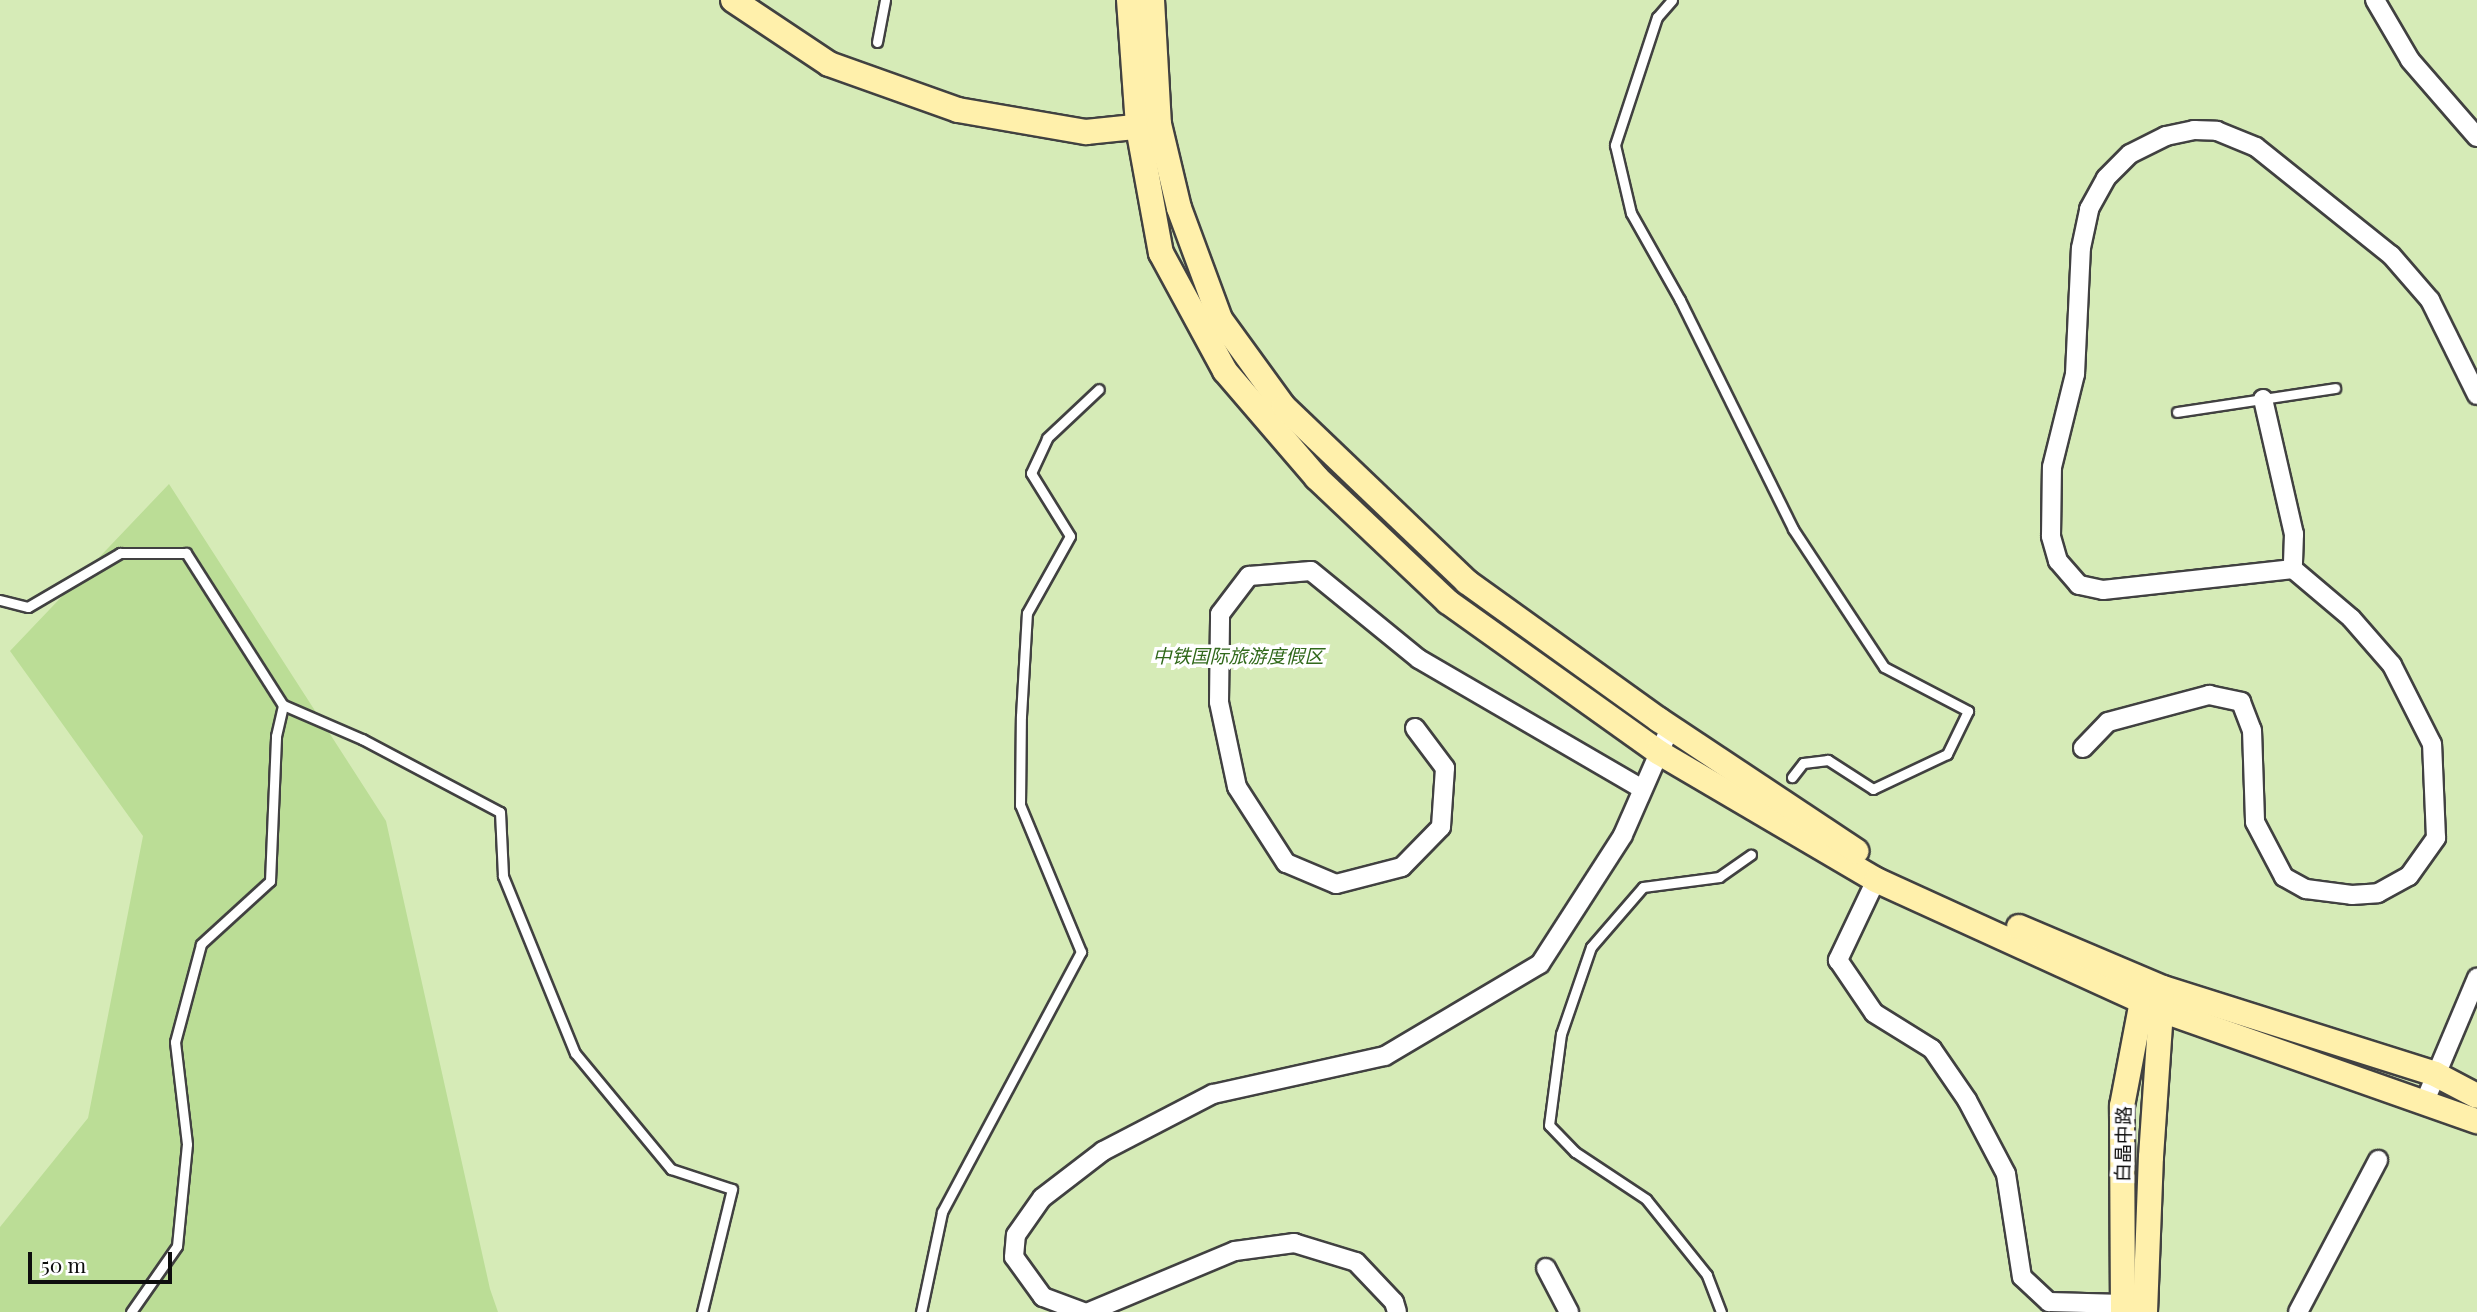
<!DOCTYPE html>
<meta charset="utf-8">
<style>
body{margin:0}
#map{position:relative;width:2477px;height:1312px;overflow:hidden;background:#fffbf0;font-family:"Playfair Display","Noto Sans SC",serif}
div>[style]{position:absolute}
[style*='--x']{left:calc(var(--x)*1px);top:calc(var(--y)*1px);width:calc(var(--w)*1px);rotate:calc(var(--a)*1deg)}
.green>*{inset:0;background:#d6ebb7;transform-origin:0 0}
.forest>*{inset:0;background:#bbdd96}
.roads{filter:drop-shadow(2px 0 #414141) drop-shadow(-2px 0 #414141) drop-shadow(0 2px #414141) drop-shadow(0 -2px #414141)}
.lane>*{height:9px;margin:-4.5px;padding:0 4.5px;transform-origin:4.5px;border-radius:4.5px;background:#fff}
.street>*{height:18px;margin:-9px;padding:0 9px;transform-origin:9px;border-radius:9px;background:#fff}
.secondary>*{height:24px;margin:-12px;padding:0 12px;transform-origin:12px;border-radius:12px;background:#fff0ab}
span{translate:-50% -50%;white-space:nowrap;text-align:center;line-height:1.15;-webkit-text-stroke:7px #fff;paint-order:stroke}
.park-label{font-size:19px;color:#31691b;font-style:italic}
.street-label{font-size:19px;color:#0e0e0e}
.scale{position:absolute;left:28px;top:1252px;width:144px;height:32px;box-sizing:border-box;border:4px solid #0e0e0e;border-top:0;padding-left:9px;font-size:21px;line-height:24px;white-space:nowrap;color:#0e0e0e;-webkit-text-stroke:5px #fff;paint-order:stroke}
</style>
<div id="map">
<div class="green">
<div style="left:0;top:0;width:2477px;height:1312px"></div>
</div>
<div class="forest">
<div style="clip-path:polygon(169px 484px,386px 821px,490px 1289px,498px 1312px,0 1312px,0 1227px,88px 1118px,143px 836px,10px 651px)"></div>
</div>
<div class="roads">
<div class="lane">
<div style="--x:1672;--y:0;--w:23;--a:131"></div>
<div style="--x:1657;--y:17;--w:135;--a:108.2"></div>
<div style="--x:1615;--y:145;--w:70;--a:76.8"></div>
<div style="--x:1631;--y:213;--w:100;--a:60.6"></div>
<div style="--x:1680;--y:300;--w:255;--a:63.7"></div>
<div style="--x:1793;--y:529;--w:165;--a:56.6"></div>
<div style="--x:1884;--y:667;--w:95;--a:27.6"></div>
<div style="--x:1968;--y:711;--w:48;--a:116"></div>
<div style="--x:1947;--y:754;--w:82;--a:154.7"></div>
<div style="--x:1873;--y:789;--w:54;--a:-147.2"></div>
<div style="--x:1828;--y:760;--w:25;--a:173"></div>
<div style="--x:1803;--y:763;--w:18;--a:128"></div>
<div style="--x:877;--y:42;--w:43;--a:-79.2"></div>
<div style="--x:2177;--y:412;--w:160;--a:-8.6"></div>
<div style="--x:0;--y:600;--w:29;--a:14"></div>
<div style="--x:28;--y:607;--w:107;--a:-30.4"></div>
<div style="--x:120;--y:553;--w:66;--a:0"></div>
<div style="--x:186;--y:553;--w:180;--a:57.5"></div>
<div style="--x:131;--y:1312;--w:80;--a:-55.1"></div>
<div style="--x:177;--y:1246;--w:102;--a:-84.4"></div>
<div style="--x:187;--y:1144;--w:103;--a:-96.7"></div>
<div style="--x:175;--y:1042;--w:101;--a:-75.1"></div>
<div style="--x:201;--y:944;--w:93;--a:-42.4"></div>
<div style="--x:270;--y:881;--w:145;--a:-87.6"></div>
<div style="--x:276;--y:736;--w:32;--a:-77"></div>
<div style="--x:283;--y:705;--w:86;--a:23.3"></div>
<div style="--x:362;--y:739;--w:156;--a:27.9"></div>
<div style="--x:500;--y:812;--w:64;--a:87.3"></div>
<div style="--x:503;--y:876;--w:191;--a:67.9"></div>
<div style="--x:575;--y:1053;--w:151;--a:50.4"></div>
<div style="--x:671;--y:1169;--w:64;--a:18.2"></div>
<div style="--x:732;--y:1189;--w:127;--a:103.7"></div>
<div style="--x:921;--y:1312;--w:102;--a:-78.1"></div>
<div style="--x:942;--y:1212;--w:295;--a:-61.9"></div>
<div style="--x:1081;--y:952;--w:159;--a:-112.5"></div>
<div style="--x:1020;--y:805;--w:89;--a:-89.4"></div>
<div style="--x:1021;--y:716;--w:103;--a:-86.7"></div>
<div style="--x:1027;--y:613;--w:88;--a:-60.8"></div>
<div style="--x:1070;--y:536;--w:74;--a:-121.8"></div>
<div style="--x:1031;--y:473;--w:38;--a:-65"></div>
<div style="--x:1047;--y:438;--w:71;--a:-43.3"></div>
<div style="--x:1721;--y:1312;--w:40;--a:-111"></div>
<div style="--x:1707;--y:1275;--w:97;--a:-128.8"></div>
<div style="--x:1646;--y:1199;--w:85;--a:-146.5"></div>
<div style="--x:1575;--y:1152;--w:37;--a:-134"></div>
<div style="--x:1549;--y:1125;--w:92;--a:-82.5"></div>
<div style="--x:1561;--y:1034;--w:92;--a:-71"></div>
<div style="--x:1591;--y:947;--w:79;--a:-49.1"></div>
<div style="--x:1643;--y:887;--w:77;--a:-7.5"></div>
<div style="--x:1719;--y:877;--w:39;--a:-35"></div>
</div>
<div class="street">
<div style="--x:2375;--y:0;--w:69;--a:59.7"></div>
<div style="--x:2410;--y:60;--w:102;--a:49"></div>
<div style="--x:2263;--y:399;--w:139;--a:77.1"></div>
<div style="--x:2294;--y:534;--w:35;--a:92"></div>
<div style="--x:1415;--y:728;--w:50;--a:53.1"></div>
<div style="--x:1445;--y:768;--w:59;--a:93.9"></div>
<div style="--x:1441;--y:827;--w:56;--a:134.3"></div>
<div style="--x:1402;--y:867;--w:68;--a:165.6"></div>
<div style="--x:1336;--y:884;--w:54;--a:-157.2"></div>
<div style="--x:1286;--y:863;--w:90;--a:-122.8"></div>
<div style="--x:1237;--y:787;--w:87;--a:-102"></div>
<div style="--x:1219;--y:702;--w:88;--a:-89.3"></div>
<div style="--x:1220;--y:614;--w:48;--a:-52.7"></div>
<div style="--x:1249;--y:576;--w:62;--a:-4.6"></div>
<div style="--x:1311;--y:571;--w:139;--a:39.2"></div>
<div style="--x:1419;--y:659;--w:258;--a:30.2"></div>
<div style="--x:2083;--y:748;--w:36;--a:-46"></div>
<div style="--x:2108;--y:722;--w:105;--a:-15"></div>
<div style="--x:2209;--y:695;--w:33;--a:12"></div>
<div style="--x:2241;--y:702;--w:30;--a:69"></div>
<div style="--x:2252;--y:730;--w:92;--a:88.1"></div>
<div style="--x:2255;--y:822;--w:62;--a:62.2"></div>
<div style="--x:2284;--y:877;--w:25;--a:29"></div>
<div style="--x:2306;--y:889;--w:46;--a:7.4"></div>
<div style="--x:2352;--y:895;--w:26;--a:-4"></div>
<div style="--x:2378;--y:893;--w:35;--a:-29"></div>
<div style="--x:2409;--y:876;--w:47;--a:-54.6"></div>
<div style="--x:2436;--y:838;--w:94;--a:-92.4"></div>
<div style="--x:2432;--y:744;--w:89;--a:-116.9"></div>
<div style="--x:2392;--y:665;--w:62;--a:-131.1"></div>
<div style="--x:2351;--y:618;--w:76;--a:-139.8"></div>
<div style="--x:2293;--y:569;--w:191;--a:173.7"></div>
<div style="--x:2103;--y:590;--w:25;--a:-168"></div>
<div style="--x:2079;--y:585;--w:32;--a:-131"></div>
<div style="--x:2058;--y:561;--w:26;--a:-106"></div>
<div style="--x:2051;--y:536;--w:69;--a:-89.2"></div>
<div style="--x:2052;--y:467;--w:96;--a:-76.1"></div>
<div style="--x:2075;--y:374;--w:126;--a:-87.3"></div>
<div style="--x:2081;--y:248;--w:40;--a:-78"></div>
<div style="--x:2089;--y:209;--w:35;--a:-61"></div>
<div style="--x:2106;--y:178;--w:34;--a:-45"></div>
<div style="--x:2130;--y:154;--w:40;--a:-26.6"></div>
<div style="--x:2166;--y:136;--w:29;--a:-12"></div>
<div style="--x:2194;--y:130;--w:23;--a:2"></div>
<div style="--x:2217;--y:131;--w:42;--a:22.3"></div>
<div style="--x:2256;--y:147;--w:173;--a:38.7"></div>
<div style="--x:2391;--y:255;--w:60;--a:49.1"></div>
<div style="--x:2430;--y:300;--w:106;--a:63.7"></div>
<div style="--x:1876;--y:880;--w:89;--a:115.4"></div>
<div style="--x:1838;--y:960;--w:64;--a:55.8"></div>
<div style="--x:1874;--y:1013;--w:68;--a:31.8"></div>
<div style="--x:1932;--y:1049;--w:62;--a:55.5"></div>
<div style="--x:1967;--y:1100;--w:84;--a:62.2"></div>
<div style="--x:2006;--y:1174;--w:104;--a:81.2"></div>
<div style="--x:2022;--y:1277;--w:37;--a:43"></div>
<div style="--x:2049;--y:1302;--w:75;--a:1.5"></div>
<div style="--x:2425;--y:1101;--w:134;--a:-67.1"></div>
<div style="--x:1546;--y:1268;--w:50;--a:62.4"></div>
<div style="--x:1083;--y:1312;--w:43;--a:-159.4"></div>
<div style="--x:1043;--y:1297;--w:49;--a:-125.9"></div>
<div style="--x:1014;--y:1257;--w:22;--a:-85"></div>
<div style="--x:1016;--y:1235;--w:45;--a:-54.9"></div>
<div style="--x:1042;--y:1198;--w:77;--a:-37.6"></div>
<div style="--x:1103;--y:1151;--w:124;--a:-27.4"></div>
<div style="--x:1213;--y:1094;--w:176;--a:-12.5"></div>
<div style="--x:1385;--y:1056;--w:180;--a:-30.7"></div>
<div style="--x:1540;--y:964;--w:153;--a:-57.2"></div>
<div style="--x:1623;--y:835;--w:117;--a:-66.3"></div>
<div style="--x:1089;--y:1312;--w:158;--a:-22.7"></div>
<div style="--x:1235;--y:1251;--w:60;--a:-7.7"></div>
<div style="--x:1294;--y:1243;--w:65;--a:17"></div>
<div style="--x:1356;--y:1262;--w:55;--a:46.5"></div>
<div style="--x:1394;--y:1302;--w:10;--a:73"></div>
<div style="--x:2298;--y:1312;--w:172;--a:-62.2"></div>
</div>
<div class="secondary">
<div style="--x:733;--y:0;--w:115;--a:33.7"></div>
<div style="--x:829;--y:64;--w:137;--a:19.6"></div>
<div style="--x:958;--y:110;--w:130;--a:9.8"></div>
<div style="--x:1086;--y:132;--w:68;--a:-5.9"></div>
<div style="--x:1129;--y:0;--w:127;--a:85.9"></div>
<div style="--x:1138;--y:127;--w:128;--a:79.7"></div>
<div style="--x:1161;--y:253;--w:134;--a:61.5"></div>
<div style="--x:1225;--y:371;--w:141;--a:49.3"></div>
<div style="--x:1317;--y:478;--w:180;--a:43.4"></div>
<div style="--x:1448;--y:602;--w:258;--a:35.5"></div>
<div style="--x:1658;--y:752;--w:253;--a:30.4"></div>
<div style="--x:1876;--y:880;--w:313;--a:24.5"></div>
<div style="--x:2161;--y:1010;--w:335;--a:19.4"></div>
<div style="--x:1152;--y:0;--w:124;--a:86.8"></div>
<div style="--x:1159;--y:124;--w:86;--a:76.6"></div>
<div style="--x:1179;--y:208;--w:118;--a:69.7"></div>
<div style="--x:1220;--y:319;--w:109;--a:54"></div>
<div style="--x:1284;--y:407;--w:253;--a:43.7"></div>
<div style="--x:1467;--y:582;--w:236;--a:35.7"></div>
<div style="--x:1659;--y:720;--w:237;--a:33.6"></div>
<div style="--x:2019;--y:927;--w:156;--a:23"></div>
<div style="--x:2163;--y:988;--w:285;--a:17.5"></div>
<div style="--x:2435;--y:1074;--w:47;--a:27.6"></div>
<div style="--x:2123;--y:1312;--w:206;--a:-90.3"></div>
<div style="--x:2122;--y:1106;--w:107;--a:-79.2"></div>
<div style="--x:2142;--y:1001;--w:15;--a:-98"></div>
<div style="--x:2145;--y:1312;--w:155;--a:-87.8"></div>
<div style="--x:2151;--y:1157;--w:162;--a:-86.1"></div>
</div>
</div>
<div class="park-label">
<span style="left:1238px;top:656px">中铁国际旅游度假区</span>
</div>
<div class="street-label">
<span style="left:2123px;top:1144px;rotate:-89deg">白晶中路</span>
</div>
<div class="scale">50 m</div>
</div>
